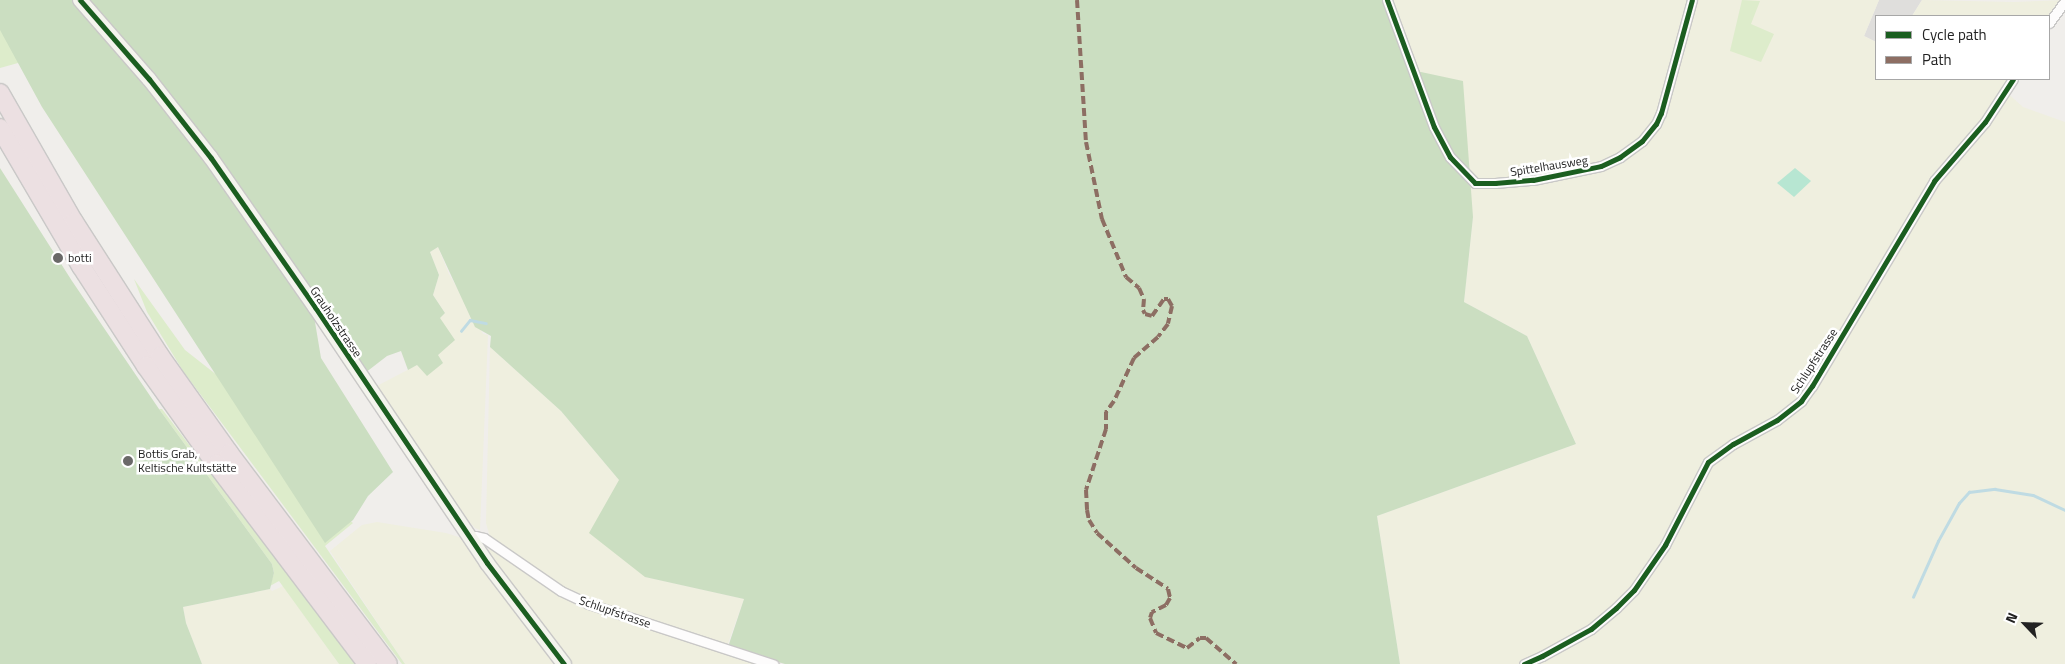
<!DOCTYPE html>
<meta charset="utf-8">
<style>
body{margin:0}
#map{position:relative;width:2065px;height:664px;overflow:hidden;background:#f0eeeb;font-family:"Titillium Web",sans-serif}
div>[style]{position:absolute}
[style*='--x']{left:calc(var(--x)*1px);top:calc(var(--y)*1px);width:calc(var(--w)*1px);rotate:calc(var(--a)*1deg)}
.residential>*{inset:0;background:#dfdedc}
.farmland>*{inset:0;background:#efefdf}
.grass>*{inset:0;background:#ddeccb}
.forest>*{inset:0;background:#cbdec1}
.pitch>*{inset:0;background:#b7e6d2}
.stream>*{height:2.5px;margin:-1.25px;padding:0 1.25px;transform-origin:1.25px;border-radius:1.25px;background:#bfdbe3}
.roads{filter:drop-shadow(1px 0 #c9c8c7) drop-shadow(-1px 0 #c9c8c7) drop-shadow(0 1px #c9c8c7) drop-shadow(0 -1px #c9c8c7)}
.street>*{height:9px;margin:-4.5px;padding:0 4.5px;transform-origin:4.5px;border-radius:4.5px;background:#fdfcfc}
.secondary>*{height:14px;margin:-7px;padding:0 7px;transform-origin:7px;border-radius:7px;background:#f4f4ed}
.highway>*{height:18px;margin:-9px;padding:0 9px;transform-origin:9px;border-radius:9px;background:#ece0e2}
.quiet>*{height:4px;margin-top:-2px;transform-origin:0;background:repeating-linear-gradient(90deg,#8d6e63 0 8px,transparent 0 12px)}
.cycleway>*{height:5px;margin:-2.5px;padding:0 2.5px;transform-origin:2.5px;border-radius:2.5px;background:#1b5e20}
.dots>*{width:14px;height:14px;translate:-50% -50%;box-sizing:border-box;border:2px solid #fff;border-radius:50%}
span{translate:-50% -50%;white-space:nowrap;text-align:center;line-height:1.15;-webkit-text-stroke:5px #fff;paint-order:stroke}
.street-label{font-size:12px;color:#222}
.poi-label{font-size:12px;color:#222}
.left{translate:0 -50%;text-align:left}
.legend{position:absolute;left:1875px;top:15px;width:175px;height:65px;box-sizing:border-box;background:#fff;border:1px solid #a7a7a7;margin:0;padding:6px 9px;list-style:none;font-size:15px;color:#222}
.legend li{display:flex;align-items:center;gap:10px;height:25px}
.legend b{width:25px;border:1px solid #a7a7a7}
.north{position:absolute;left:2000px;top:599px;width:50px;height:50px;-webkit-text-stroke:4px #fff;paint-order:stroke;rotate:294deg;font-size:14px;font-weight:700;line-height:20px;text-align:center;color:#222}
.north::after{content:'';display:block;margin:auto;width:18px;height:22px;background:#222;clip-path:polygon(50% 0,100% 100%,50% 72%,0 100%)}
</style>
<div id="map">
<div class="residential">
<div style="clip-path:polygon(1879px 0,1922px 0,1912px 16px,1876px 16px,1876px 42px,1864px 36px)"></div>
</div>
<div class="farmland">
<div style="clip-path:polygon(1383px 0,1879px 0,1864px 36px,1876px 42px,1876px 79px,2013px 79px,2005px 91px,2023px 107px,2065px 122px,2065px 664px,1400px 664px,1377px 516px,1576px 444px,1527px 336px,1464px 302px,1473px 217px,1407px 69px)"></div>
<div style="clip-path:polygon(1922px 0,2013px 2px,2065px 0,2049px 16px,1912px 16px)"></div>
<div style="clip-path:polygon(438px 247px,449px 274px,483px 334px,488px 335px,480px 530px,475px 528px,464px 516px,414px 449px,373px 388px,417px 365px,427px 375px,438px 355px,440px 318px,445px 313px,433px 295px,439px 275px,430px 252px)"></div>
<div style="clip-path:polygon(490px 347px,561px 411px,619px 480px,645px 577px,744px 599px,726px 649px,773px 664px,405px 664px,330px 551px,362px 525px,377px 522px,446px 533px,462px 538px,477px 559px,496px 544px,490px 537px,486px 523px)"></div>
<div style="clip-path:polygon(283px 586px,339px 664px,202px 664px,186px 623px,183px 607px,270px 589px,272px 591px)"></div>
</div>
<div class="grass">
<div style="clip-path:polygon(1742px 0,1760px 1px,1751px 24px,1774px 34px,1761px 62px,1730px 51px)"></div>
<div style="clip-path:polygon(0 21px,27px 46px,18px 63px,0 68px)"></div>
<div style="clip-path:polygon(134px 279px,185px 350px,260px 409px,332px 507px,353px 523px,325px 546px,405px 664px,402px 664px,183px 371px,147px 312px)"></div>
<div style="clip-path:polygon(159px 409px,162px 409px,355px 664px,339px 664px,279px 581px,270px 586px,274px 573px,272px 564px)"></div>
</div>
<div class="forest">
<div style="clip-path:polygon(0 0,1383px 0,1407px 69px,1463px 81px,1473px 217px,1464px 302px,1527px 336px,1576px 444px,1377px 516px,1400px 664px,785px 664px,733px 649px,729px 644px,744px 599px,645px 577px,589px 533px,619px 480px,561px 411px,490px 347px,491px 336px,475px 327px,438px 247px,430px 252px,439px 275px,433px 295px,445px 313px,440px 318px,455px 340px,438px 355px,443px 363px,427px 376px,417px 365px,408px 370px,401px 351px,387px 356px,365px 373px,314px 316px,321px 358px,393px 472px,368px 496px,353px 520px,325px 543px,42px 107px,0 30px)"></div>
<div style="clip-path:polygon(0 168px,72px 281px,159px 409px,272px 564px,274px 573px,270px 589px,183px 607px,186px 623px,202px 664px,0 664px)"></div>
</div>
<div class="pitch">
<div style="clip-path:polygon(1795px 168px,1811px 181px,1794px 197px,1777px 183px)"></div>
</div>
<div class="stream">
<div style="--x:461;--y:331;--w:14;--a:-51"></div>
<div style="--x:470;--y:320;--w:16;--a:11"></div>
<div style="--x:1913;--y:597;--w:61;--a:-65.9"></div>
<div style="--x:1938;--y:541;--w:43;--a:-61.1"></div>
<div style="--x:1959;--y:503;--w:15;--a:-48"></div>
<div style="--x:1969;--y:492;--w:26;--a:-7"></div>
<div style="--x:1995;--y:489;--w:38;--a:9"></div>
<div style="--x:2033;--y:495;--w:35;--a:25"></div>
</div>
<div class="roads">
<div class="street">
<div style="--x:1387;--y:0;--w:135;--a:69.7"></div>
<div style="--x:1434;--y:127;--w:34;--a:62"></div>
<div style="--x:1450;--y:157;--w:36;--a:46"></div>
<div style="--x:1475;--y:183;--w:20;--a:0"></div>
<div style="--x:1495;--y:183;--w:38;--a:-5"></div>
<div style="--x:1533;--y:180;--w:69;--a:-11.6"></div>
<div style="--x:1601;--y:166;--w:21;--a:-25"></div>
<div style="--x:1620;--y:157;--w:27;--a:-36"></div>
<div style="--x:1642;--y:141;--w:22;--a:-51"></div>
<div style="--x:1656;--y:124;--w:12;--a:-66"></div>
<div style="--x:1661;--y:113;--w:117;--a:-74.7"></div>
<div style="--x:2049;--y:23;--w:27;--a:-54"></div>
<div style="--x:471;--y:538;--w:5;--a:-22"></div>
<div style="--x:476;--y:536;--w:8;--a:14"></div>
<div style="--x:484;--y:538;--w:93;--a:34.5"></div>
<div style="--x:561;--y:591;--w:31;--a:25"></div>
<div style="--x:589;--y:604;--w:194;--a:18.1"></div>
<div style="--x:1524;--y:664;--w:20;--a:-24"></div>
<div style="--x:1542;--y:656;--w:56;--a:-28.9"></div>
<div style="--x:1591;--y:629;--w:33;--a:-40"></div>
<div style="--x:1616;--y:608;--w:25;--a:-45"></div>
<div style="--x:1634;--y:590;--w:55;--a:-55.4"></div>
<div style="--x:1665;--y:545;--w:93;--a:-62.6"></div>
<div style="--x:1708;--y:462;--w:31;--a:-36"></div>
<div style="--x:1733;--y:444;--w:50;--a:-28.6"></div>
<div style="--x:1777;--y:420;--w:31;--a:-38"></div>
<div style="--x:1801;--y:401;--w:19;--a:-54"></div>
<div style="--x:1812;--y:386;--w:239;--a:-59.2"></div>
<div style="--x:1934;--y:181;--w:78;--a:-49.2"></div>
<div style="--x:1985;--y:122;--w:51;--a:-56.9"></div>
</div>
<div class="secondary">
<div style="--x:80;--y:0;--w:105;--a:48.9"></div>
<div style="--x:149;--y:79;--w:100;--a:51.9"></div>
<div style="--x:211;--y:158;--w:182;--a:55.1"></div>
<div style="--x:315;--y:307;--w:308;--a:56.1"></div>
<div style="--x:487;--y:563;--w:127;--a:52.7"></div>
</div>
<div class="highway">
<div style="--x:0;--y:93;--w:149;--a:60.2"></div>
<div style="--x:74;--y:222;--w:159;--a:57.3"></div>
<div style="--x:160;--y:356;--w:119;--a:54.6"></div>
<div style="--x:229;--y:453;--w:264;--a:53"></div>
<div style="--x:0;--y:128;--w:160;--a:59.6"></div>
<div style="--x:81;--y:266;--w:119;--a:57"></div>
<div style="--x:146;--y:366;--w:120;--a:54.5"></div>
<div style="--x:216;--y:464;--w:251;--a:52.9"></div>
</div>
</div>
<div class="quiet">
<div style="--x:1077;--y:0;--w:142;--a:86.4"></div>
<div style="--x:1086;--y:142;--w:79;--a:78.3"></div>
<div style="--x:1102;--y:219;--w:63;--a:67.5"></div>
<div style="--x:1126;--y:277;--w:17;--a:40"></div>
<div style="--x:1139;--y:288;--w:12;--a:66"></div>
<div style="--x:1144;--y:299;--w:11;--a:95"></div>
<div style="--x:1143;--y:310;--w:4;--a:63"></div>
<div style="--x:1145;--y:314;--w:7;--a:16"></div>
<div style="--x:1152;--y:316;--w:21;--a:-55"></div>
<div style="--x:1164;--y:299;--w:4;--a:0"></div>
<div style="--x:1168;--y:299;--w:8;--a:60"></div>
<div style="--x:1172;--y:306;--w:18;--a:103"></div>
<div style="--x:1168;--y:324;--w:16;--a:128"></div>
<div style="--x:1158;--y:337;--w:32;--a:139"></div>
<div style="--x:1134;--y:358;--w:47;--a:114.9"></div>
<div style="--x:1114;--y:401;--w:14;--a:126"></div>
<div style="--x:1106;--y:412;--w:17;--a:90"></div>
<div style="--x:1106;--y:429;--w:64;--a:108.2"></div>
<div style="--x:1086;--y:490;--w:20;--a:87"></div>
<div style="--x:1087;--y:510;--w:10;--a:79"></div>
<div style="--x:1089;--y:520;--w:15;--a:58"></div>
<div style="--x:1097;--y:533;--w:52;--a:41.9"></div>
<div style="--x:1136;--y:568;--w:38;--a:33"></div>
<div style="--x:1168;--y:589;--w:9;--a:77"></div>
<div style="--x:1170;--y:598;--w:8;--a:120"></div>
<div style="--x:1166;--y:605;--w:16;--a:153"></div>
<div style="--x:1152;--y:612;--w:6;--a:108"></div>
<div style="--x:1150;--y:618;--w:16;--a:68"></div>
<div style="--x:1156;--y:633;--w:34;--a:26"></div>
<div style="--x:1187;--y:648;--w:16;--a:-38"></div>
<div style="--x:1200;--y:638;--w:6;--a:0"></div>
<div style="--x:1206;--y:638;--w:40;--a:41"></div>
</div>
<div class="cycleway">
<div style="--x:80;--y:0;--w:105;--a:48.9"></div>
<div style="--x:149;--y:79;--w:100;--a:51.9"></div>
<div style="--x:211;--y:158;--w:182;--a:55.1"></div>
<div style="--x:315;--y:307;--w:308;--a:56.1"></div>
<div style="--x:487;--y:563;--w:127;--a:52.7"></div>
<div style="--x:1387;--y:0;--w:135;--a:69.7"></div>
<div style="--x:1434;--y:127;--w:34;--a:62"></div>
<div style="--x:1450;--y:157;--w:36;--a:46"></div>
<div style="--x:1475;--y:183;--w:20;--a:0"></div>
<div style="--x:1495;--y:183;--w:38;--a:-5"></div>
<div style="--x:1533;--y:180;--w:69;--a:-11.6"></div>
<div style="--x:1601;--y:166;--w:21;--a:-25"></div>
<div style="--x:1620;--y:157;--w:27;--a:-36"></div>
<div style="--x:1642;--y:141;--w:22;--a:-51"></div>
<div style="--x:1656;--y:124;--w:12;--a:-66"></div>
<div style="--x:1661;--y:113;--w:117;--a:-74.7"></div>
<div style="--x:1524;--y:664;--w:20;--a:-24"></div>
<div style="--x:1542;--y:656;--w:56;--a:-28.9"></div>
<div style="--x:1591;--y:629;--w:33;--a:-40"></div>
<div style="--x:1616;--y:608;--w:25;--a:-45"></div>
<div style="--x:1634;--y:590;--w:55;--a:-55.4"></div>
<div style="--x:1665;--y:545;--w:93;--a:-62.6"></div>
<div style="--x:1708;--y:462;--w:31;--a:-36"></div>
<div style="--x:1733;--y:444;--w:50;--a:-28.6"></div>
<div style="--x:1777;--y:420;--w:31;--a:-38"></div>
<div style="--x:1801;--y:401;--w:19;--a:-54"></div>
<div style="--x:1812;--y:386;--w:239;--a:-59.2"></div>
<div style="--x:1934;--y:181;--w:78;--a:-49.2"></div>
<div style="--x:1985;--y:122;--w:51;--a:-56.9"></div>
</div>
<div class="dots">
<div style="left:58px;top:258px;background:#6a6968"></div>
<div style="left:128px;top:461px;background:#6a6968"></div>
</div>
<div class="street-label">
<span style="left:1549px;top:166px;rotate:-9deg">Spittelhausweg</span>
<span style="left:336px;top:322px;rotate:56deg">Grauholzstrasse</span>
<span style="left:1814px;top:361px;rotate:-57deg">Schlupfstrasse</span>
<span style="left:615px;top:612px;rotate:19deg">Schlupfstrasse</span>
</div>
<div class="poi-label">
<span class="left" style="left:68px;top:258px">botti</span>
<span class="left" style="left:138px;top:461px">Bottis Grab,<br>Keltische Kultstätte</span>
</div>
<ul class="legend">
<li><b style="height:6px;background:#1b5e20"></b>Cycle path</li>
<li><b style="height:6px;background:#8d6e63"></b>Path</li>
</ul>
<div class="north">N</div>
</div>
